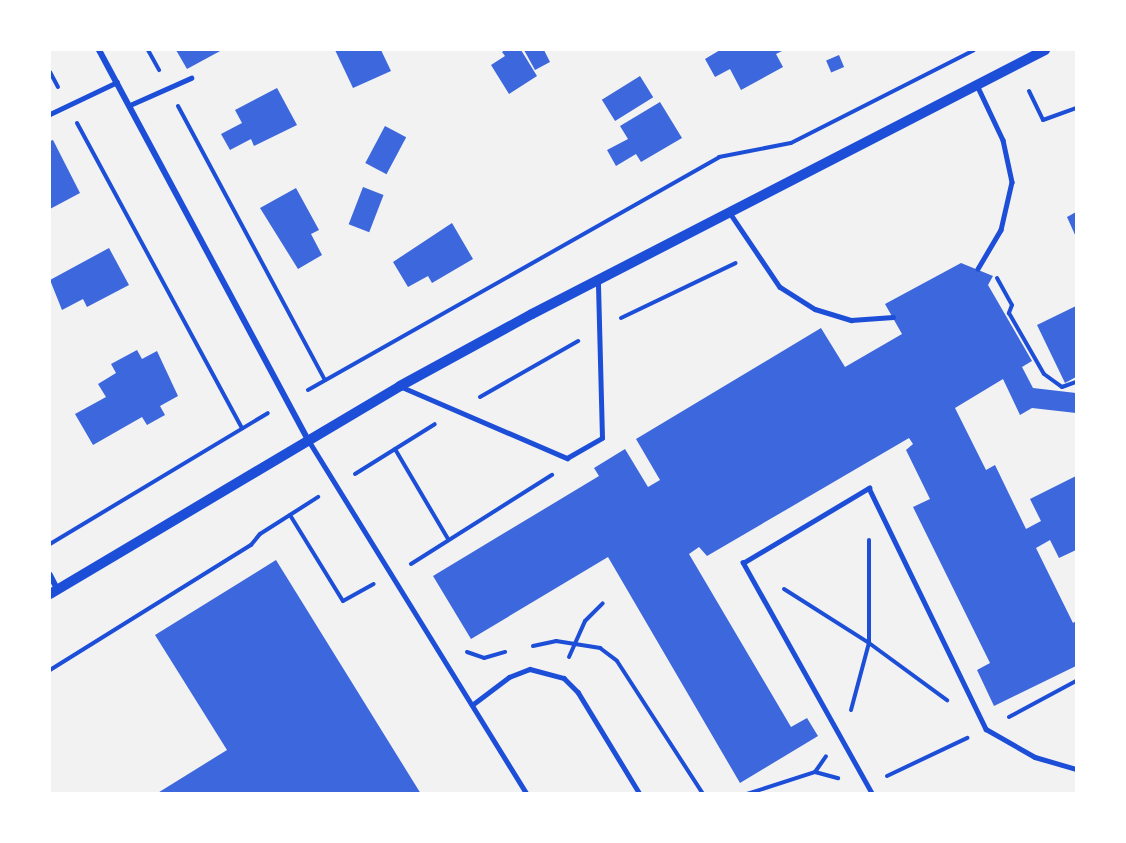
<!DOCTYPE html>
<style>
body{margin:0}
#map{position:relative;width:1126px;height:843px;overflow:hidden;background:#f2f2f2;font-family:"DejaVu Sans",sans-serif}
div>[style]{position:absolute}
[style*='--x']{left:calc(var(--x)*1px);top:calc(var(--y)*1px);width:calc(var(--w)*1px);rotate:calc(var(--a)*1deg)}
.building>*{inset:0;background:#3d67dc;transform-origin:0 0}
.path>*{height:4px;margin:-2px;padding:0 2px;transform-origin:2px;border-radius:2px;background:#1d4ed8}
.service>*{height:4.5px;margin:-2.25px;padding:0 2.25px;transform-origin:2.25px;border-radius:2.25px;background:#1d4ed8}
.minor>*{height:6px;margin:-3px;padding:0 3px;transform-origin:3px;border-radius:3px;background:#1d4ed8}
.tertiary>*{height:10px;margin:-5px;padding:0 5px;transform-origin:5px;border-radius:5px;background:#1d4ed8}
span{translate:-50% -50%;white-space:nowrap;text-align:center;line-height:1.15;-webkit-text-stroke:6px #fff;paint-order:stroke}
.frame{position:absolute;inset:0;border:51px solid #fff;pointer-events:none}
</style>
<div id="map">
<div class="building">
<div style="clip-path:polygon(176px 50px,222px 50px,187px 69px)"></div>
<div style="clip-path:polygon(335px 50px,381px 50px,391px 71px,353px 88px)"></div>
<div style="clip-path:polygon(505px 50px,521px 50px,537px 76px,509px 94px,491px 65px,505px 56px,502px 52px)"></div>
<div style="clip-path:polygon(524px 50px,544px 50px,550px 62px,535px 70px)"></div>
<div style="clip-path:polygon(720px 50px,784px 50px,776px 54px,783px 67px,741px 90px,730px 69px,715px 77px,705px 59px)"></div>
<div style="left:839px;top:55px;width:13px;height:14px;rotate:67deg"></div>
<div style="left:640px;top:76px;width:25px;height:45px;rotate:58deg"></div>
<div style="clip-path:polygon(277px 88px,297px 125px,254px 146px,251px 139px,230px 150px,221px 134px,242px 123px,235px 110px)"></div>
<div style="clip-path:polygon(660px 102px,682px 138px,641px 162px,636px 154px,616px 166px,607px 150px,628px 139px,620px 126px)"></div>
<div style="left:385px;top:126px;width:24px;height:42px;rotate:28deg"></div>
<div style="clip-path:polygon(53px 140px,80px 193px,50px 209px,50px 141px)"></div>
<div style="left:363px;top:187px;width:22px;height:40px;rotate:21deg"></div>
<div style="clip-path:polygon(296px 188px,319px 230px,311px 234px,322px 255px,298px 269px,260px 208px)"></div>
<div style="clip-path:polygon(1076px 212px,1076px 237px,1067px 217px)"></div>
<div style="clip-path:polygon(452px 223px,473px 259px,432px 283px,428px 276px,408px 287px,393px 262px)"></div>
<div style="clip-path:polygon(109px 248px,129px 285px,87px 307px,83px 299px,62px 310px,50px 280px)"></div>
<div style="clip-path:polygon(961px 263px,993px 276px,988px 285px,1032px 361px,1022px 367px,1033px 388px,1076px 393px,1076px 413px,1032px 408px,1020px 415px,1003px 379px,955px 408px,986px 470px,995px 465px,1026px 529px,1041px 521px,1030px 499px,1076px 476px,1076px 550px,1059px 558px,1050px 540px,1036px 548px,1073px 623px,1076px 621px,1076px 666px,994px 706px,977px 670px,990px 663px,913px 507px,930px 499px,906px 450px,913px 444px,909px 438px,707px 556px,699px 547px,689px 554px,791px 727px,807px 718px,818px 736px,740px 783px,608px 557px,471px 639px,433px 576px,599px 476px,594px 468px,625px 449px,648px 487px,660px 480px,636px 439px,821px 328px,845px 367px,902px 334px,885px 304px)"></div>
<div style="clip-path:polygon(1076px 306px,1076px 377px,1065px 383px,1037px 325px)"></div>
<div style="clip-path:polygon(137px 350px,142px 359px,157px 351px,178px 396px,160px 406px,165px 415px,147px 425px,142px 417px,93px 445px,75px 414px,106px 397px,98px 384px,116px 373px,111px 364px)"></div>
<div style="clip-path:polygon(276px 560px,421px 794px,156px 794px,227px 750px,155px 635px)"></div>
</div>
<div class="path">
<div style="--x:148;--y:50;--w:23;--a:61"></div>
<div style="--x:50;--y:72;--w:17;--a:62"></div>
<div style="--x:1029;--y:91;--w:32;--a:64"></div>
<div style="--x:1043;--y:120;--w:35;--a:-20"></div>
<div style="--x:178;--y:106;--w:311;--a:61.8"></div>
<div style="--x:77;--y:123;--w:347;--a:61.6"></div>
<div style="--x:997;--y:278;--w:31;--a:61"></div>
<div style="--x:1012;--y:305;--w:9;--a:111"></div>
<div style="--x:1009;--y:313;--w:70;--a:60.2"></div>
<div style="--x:1044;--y:374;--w:22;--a:36"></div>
<div style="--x:1062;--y:387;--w:15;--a:-20"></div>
<div style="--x:621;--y:318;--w:127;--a:-25.6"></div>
<div style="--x:308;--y:390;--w:472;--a:-29.5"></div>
<div style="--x:719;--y:157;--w:73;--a:-11"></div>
<div style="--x:791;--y:143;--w:205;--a:-26.9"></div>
<div style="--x:480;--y:397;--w:113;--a:-29.7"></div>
<div style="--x:395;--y:449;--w:104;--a:59.5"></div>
<div style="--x:355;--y:474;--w:94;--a:-32"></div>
<div style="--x:290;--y:515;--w:101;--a:58.4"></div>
<div style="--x:343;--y:601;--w:35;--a:-29"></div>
<div style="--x:50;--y:544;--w:254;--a:-31"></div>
<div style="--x:411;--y:564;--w:167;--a:-32.3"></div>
<div style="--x:784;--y:589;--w:101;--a:32.4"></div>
<div style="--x:869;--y:643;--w:97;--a:36.2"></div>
<div style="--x:533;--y:646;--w:24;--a:-12"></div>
<div style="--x:556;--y:641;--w:45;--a:9"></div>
<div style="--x:600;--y:648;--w:21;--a:37"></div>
<div style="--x:617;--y:661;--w:158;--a:57.1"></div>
<div style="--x:467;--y:652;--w:18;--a:19"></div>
<div style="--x:484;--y:658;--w:22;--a:-16"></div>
<div style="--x:569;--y:657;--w:39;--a:-66"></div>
<div style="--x:585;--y:621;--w:25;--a:-45"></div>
<div style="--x:50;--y:670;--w:237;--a:-31.9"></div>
<div style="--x:251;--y:545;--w:14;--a:-51"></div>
<div style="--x:260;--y:534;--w:69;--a:-32.5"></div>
<div style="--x:851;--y:710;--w:69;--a:-75"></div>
<div style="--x:869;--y:643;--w:103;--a:-90"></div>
<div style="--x:1009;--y:717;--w:76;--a:-28.2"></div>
<div style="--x:815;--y:772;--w:24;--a:15"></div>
<div style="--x:887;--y:776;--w:89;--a:-25.4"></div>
<div style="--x:747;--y:794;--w:71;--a:-17.9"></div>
<div style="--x:815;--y:772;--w:19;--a:-55"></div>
</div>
<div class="service">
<div style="--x:977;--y:85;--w:61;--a:64.7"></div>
<div style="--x:1003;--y:140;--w:43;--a:77.9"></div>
<div style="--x:1012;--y:182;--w:49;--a:102.9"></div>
<div style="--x:1001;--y:230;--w:45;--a:120.5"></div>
<div style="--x:130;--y:105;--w:67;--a:-23.9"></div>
<div style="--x:50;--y:114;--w:74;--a:-25.5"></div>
<div style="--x:730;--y:213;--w:89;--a:56"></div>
<div style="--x:780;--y:287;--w:41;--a:32.2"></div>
<div style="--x:815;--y:309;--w:38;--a:17"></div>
<div style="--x:851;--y:320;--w:42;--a:-4.1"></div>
<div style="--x:402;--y:387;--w:180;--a:23.3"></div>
<div style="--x:567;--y:458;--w:40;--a:-29.7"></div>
<div style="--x:602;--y:438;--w:155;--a:-91.5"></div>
<div style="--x:309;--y:441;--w:415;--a:58.3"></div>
<div style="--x:472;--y:705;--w:46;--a:-37.1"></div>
<div style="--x:509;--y:677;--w:22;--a:-21"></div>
<div style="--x:530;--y:669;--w:35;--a:15"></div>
<div style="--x:564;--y:678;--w:20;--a:45"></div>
<div style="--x:578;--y:692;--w:119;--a:58.7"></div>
<div style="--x:872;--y:794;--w:265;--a:-119.2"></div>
<div style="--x:743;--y:563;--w:147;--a:-30.8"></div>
<div style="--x:869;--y:488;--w:268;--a:64.1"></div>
<div style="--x:986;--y:729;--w:56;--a:29.7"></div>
<div style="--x:1035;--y:757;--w:43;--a:16.3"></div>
</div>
<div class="minor">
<div style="--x:99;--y:50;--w:444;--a:61.8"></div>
<div style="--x:50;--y:575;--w:16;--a:63"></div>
</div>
<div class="tertiary">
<div style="--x:50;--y:594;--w:407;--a:-30.7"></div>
<div style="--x:400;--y:386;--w:150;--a:-28.6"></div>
<div style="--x:532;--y:314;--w:577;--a:-27.23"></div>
</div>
<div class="frame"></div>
</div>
